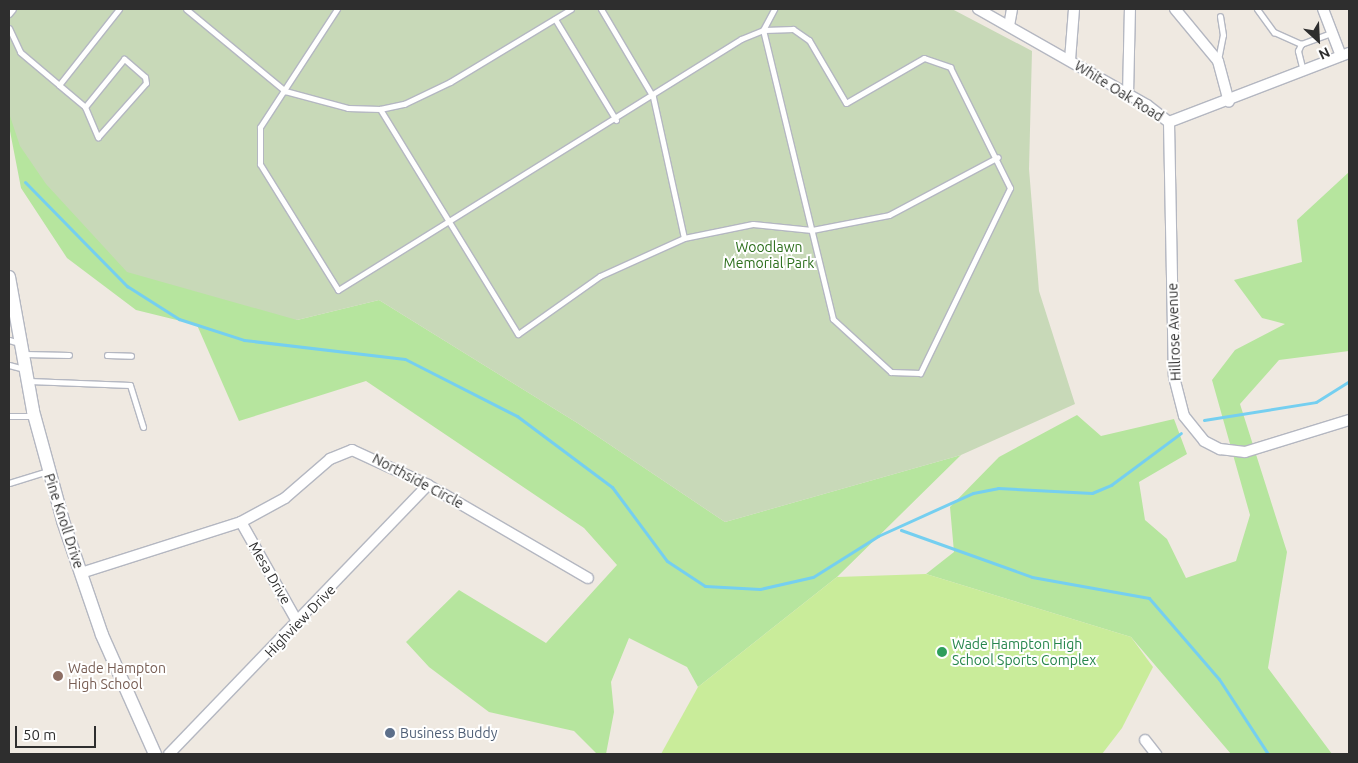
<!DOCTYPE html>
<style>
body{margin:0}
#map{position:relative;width:1358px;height:763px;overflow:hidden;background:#efe9e1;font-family:Ubuntu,sans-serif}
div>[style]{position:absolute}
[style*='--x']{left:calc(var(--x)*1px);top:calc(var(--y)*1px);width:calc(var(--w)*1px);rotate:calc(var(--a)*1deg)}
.green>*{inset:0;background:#b6e59e}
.cemetery>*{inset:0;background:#c8d9b8}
.pitch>*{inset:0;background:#c9ec9a}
.stream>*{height:3px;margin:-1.5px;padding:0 1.5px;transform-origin:1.5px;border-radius:1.5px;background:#75cff0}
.roads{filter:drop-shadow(1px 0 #b4b7c1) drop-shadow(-1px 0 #b4b7c1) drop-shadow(0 1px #b4b7c1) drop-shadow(0 -1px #b4b7c1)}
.service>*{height:5px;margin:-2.5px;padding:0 2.5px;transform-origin:2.5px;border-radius:2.5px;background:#fff}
.minor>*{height:10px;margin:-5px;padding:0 5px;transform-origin:5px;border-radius:5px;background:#fff}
.tertiary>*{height:12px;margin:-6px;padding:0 6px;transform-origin:6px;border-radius:6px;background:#fff}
.dots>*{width:14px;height:14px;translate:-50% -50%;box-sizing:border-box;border:2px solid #fff;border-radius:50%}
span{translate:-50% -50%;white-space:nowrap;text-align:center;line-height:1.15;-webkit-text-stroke:4px #fff;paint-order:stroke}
.street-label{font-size:14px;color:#2e2e2e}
.park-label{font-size:14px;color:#2c6e1b}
.leisure-label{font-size:14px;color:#27864d}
.left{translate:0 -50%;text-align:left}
.education-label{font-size:14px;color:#785e54}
.service-label{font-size:14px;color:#4e5e75}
.frame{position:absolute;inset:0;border:10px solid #2e2e2e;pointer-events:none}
.north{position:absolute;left:1293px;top:15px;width:50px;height:50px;-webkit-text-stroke:4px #fff;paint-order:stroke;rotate:155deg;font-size:14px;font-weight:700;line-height:20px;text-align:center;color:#2e2e2e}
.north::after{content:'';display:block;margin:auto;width:18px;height:22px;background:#2e2e2e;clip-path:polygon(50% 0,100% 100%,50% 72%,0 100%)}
.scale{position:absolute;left:15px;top:726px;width:81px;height:22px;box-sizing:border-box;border:2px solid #2e2e2e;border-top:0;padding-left:6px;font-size:15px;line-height:18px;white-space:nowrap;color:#2e2e2e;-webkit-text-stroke:4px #fff;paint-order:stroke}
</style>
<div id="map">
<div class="green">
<div style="clip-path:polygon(9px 93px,297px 320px,379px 300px,579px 424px,725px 522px,961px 455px,837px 577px,698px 687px,687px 667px,629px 638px,611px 682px,614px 712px,606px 754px,597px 754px,574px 731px,489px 712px,429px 667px,406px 642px,459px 590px,546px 643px,617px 565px,584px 528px,366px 381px,239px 421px,197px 325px,136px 310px,67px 258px,21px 188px,9px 126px)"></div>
<div style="clip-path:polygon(1349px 172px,1349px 351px,1279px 360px,1240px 404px,1287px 552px,1268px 668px,1332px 754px,1231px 754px,1131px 637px,926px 574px,954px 552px,950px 507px,999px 457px,1077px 415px,1101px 436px,1174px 419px,1187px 454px,1139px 482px,1145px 520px,1167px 539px,1186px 578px,1236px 561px,1250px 515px,1212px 380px,1235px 350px,1285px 324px,1262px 318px,1234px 280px,1302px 262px,1297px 220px)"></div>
</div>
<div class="cemetery">
<div style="clip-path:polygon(9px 9px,952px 9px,1032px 51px,1029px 169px,1039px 291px,1075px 404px,961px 455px,725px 522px,579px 424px,379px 300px,297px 320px,127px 272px,46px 184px,20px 146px,9px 113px)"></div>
</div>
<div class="pitch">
<div style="clip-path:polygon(926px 574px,1131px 637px,1153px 667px,1122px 728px,1102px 754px,661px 754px,698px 687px,837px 577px)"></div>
</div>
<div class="stream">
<div style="--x:25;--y:182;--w:146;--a:45.6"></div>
<div style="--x:127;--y:286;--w:62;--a:32.4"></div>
<div style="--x:179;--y:319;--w:68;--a:17.9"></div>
<div style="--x:244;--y:340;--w:162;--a:6.7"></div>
<div style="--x:405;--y:359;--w:126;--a:27"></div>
<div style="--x:517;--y:416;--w:119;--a:36.8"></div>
<div style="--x:612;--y:487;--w:92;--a:53.4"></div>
<div style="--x:667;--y:561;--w:45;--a:33.3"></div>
<div style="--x:705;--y:586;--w:55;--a:3.1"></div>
<div style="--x:760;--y:589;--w:54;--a:-12.8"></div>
<div style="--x:813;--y:577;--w:77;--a:-32.2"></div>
<div style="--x:878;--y:536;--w:104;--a:-24.4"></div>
<div style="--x:973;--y:493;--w:25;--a:-11"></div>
<div style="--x:998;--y:488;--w:94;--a:3"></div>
<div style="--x:1092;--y:493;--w:21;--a:-23"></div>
<div style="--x:1111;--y:485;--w:87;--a:-36.6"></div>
<div style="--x:1204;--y:420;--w:113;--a:-9.1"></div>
<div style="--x:1316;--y:402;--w:39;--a:-32"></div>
<div style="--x:901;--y:530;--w:139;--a:19.7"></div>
<div style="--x:1032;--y:577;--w:119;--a:10.2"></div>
<div style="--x:1149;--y:598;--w:107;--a:49.2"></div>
<div style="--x:1219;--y:679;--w:90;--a:56.8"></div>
</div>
<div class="roads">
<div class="service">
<div style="--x:186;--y:9;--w:129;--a:39.6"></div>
<div style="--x:285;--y:91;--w:65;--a:15.1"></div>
<div style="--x:348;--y:108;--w:32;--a:2"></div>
<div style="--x:380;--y:109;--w:25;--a:-12"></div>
<div style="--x:404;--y:104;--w:51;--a:-25.6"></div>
<div style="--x:450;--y:82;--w:141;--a:-31.1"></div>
<div style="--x:337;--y:9;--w:141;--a:123.1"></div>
<div style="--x:260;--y:127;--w:37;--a:90"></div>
<div style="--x:260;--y:164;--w:148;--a:58.2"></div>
<div style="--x:338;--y:290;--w:475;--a:-31.9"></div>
<div style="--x:741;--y:39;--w:24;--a:-22"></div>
<div style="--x:763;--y:30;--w:30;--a:-2"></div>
<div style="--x:793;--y:29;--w:19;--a:35"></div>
<div style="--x:809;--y:40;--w:73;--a:59.6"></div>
<div style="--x:846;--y:103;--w:90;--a:-30"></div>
<div style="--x:924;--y:58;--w:28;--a:19"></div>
<div style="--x:950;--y:67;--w:135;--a:63.6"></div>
<div style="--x:1010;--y:188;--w:206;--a:115.9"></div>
<div style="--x:920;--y:373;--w:29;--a:-178"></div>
<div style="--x:891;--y:372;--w:79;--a:-137.6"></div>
<div style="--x:833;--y:319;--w:297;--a:-103.6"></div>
<div style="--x:763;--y:30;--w:24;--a:-62"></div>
<div style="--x:601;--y:9;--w:102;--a:59.4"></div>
<div style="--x:653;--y:97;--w:144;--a:77.6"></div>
<div style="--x:1257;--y:9;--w:29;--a:54"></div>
<div style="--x:1274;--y:32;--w:30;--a:24"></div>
<div style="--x:9;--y:14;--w:6;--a:-51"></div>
<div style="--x:555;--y:19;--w:118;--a:58.9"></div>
<div style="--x:9;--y:28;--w:26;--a:65"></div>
<div style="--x:20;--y:52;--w:51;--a:40.2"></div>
<div style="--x:59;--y:85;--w:97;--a:-51.7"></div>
<div style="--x:1218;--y:60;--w:25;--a:-79"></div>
<div style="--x:1223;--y:35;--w:19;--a:-99"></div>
<div style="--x:1303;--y:71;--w:21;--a:-104"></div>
<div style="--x:1298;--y:51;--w:8;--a:-67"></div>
<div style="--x:1301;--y:44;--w:33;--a:-20"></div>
<div style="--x:59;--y:85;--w:34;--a:40"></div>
<div style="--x:85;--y:107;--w:33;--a:67"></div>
<div style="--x:98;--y:137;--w:72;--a:-48.4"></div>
<div style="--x:146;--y:83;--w:6;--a:-99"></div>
<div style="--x:145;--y:77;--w:28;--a:-139"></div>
<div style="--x:124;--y:59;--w:62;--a:129.1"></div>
<div style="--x:380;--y:109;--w:264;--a:58.5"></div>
<div style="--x:518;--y:334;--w:100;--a:-35.3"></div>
<div style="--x:600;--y:276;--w:92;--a:-24.3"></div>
<div style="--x:684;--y:238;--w:70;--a:-11.5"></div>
<div style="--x:753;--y:224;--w:59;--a:5.8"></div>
<div style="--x:812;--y:230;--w:78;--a:-11"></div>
<div style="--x:889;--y:215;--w:123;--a:-28"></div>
<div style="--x:9;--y:340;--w:10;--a:17"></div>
<div style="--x:24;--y:354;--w:45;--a:1.3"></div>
<div style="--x:107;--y:355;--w:24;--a:2"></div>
<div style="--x:9;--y:365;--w:16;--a:15"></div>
<div style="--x:29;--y:381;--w:101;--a:2.3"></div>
<div style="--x:130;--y:385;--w:44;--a:72.8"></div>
<div style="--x:9;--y:416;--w:25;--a:0"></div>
<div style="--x:9;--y:483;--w:41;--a:-17.1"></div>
</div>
<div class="minor">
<div style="--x:978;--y:9;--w:194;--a:29.6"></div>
<div style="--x:1147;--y:105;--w:28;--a:38"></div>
<div style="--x:1169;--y:122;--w:193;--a:-21"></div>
<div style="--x:1175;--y:9;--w:67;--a:50.4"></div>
<div style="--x:1218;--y:61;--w:42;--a:75"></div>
<div style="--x:1323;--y:9;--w:50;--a:69"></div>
<div style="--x:1009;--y:26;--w:17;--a:-80"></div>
<div style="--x:1070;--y:60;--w:51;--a:-85.5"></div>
<div style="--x:1128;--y:95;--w:86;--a:-88.7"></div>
<div style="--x:1169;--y:122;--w:255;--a:88.9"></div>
<div style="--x:1174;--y:377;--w:40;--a:75.6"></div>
<div style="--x:1184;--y:416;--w:32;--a:51"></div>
<div style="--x:1204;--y:441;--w:18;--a:27"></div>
<div style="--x:1220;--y:449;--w:25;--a:7"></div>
<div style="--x:1245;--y:452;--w:109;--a:-17.1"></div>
<div style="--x:241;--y:522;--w:116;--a:60.6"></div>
<div style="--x:81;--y:573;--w:168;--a:-17.7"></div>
<div style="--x:241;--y:522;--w:50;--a:-28.6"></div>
<div style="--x:285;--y:498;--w:60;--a:-40.9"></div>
<div style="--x:330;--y:459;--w:24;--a:-22"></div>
<div style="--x:352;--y:450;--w:84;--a:24.7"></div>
<div style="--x:428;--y:485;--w:185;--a:30.2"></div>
<div style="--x:1145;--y:740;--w:18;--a:52"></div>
<div style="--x:169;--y:754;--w:373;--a:-46.1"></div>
</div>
<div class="tertiary">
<div style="--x:9;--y:277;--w:136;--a:79.8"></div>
<div style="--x:33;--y:411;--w:114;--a:74.7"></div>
<div style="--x:63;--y:521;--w:120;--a:71.1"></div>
<div style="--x:102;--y:635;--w:130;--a:66"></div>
</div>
</div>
<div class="dots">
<div style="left:942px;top:652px;background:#2e9e5b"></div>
<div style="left:58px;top:676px;background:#8d6e63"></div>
<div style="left:390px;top:733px;background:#5c6f8a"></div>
</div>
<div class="street-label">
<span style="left:1119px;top:91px;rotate:32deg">White Oak Road</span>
<span style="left:1174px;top:332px;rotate:-92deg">Hillrose Avenue</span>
<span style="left:418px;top:481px;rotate:28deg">Northside Circle</span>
<span style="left:64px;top:521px;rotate:72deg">Pine Knoll Drive</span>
<span style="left:270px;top:573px;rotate:60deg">Mesa Drive</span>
<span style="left:300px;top:621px;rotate:-46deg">Highview Drive</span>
</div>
<div class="park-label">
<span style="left:769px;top:255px">Woodlawn<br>Memorial Park</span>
</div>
<div class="leisure-label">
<span class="left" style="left:952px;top:652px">Wade Hampton High<br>School Sports Complex</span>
</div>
<div class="education-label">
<span class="left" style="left:68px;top:676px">Wade Hampton<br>High School</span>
</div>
<div class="service-label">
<span class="left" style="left:400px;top:733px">Business Buddy</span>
</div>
<div class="frame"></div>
<div class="north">N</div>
<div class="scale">50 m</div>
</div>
